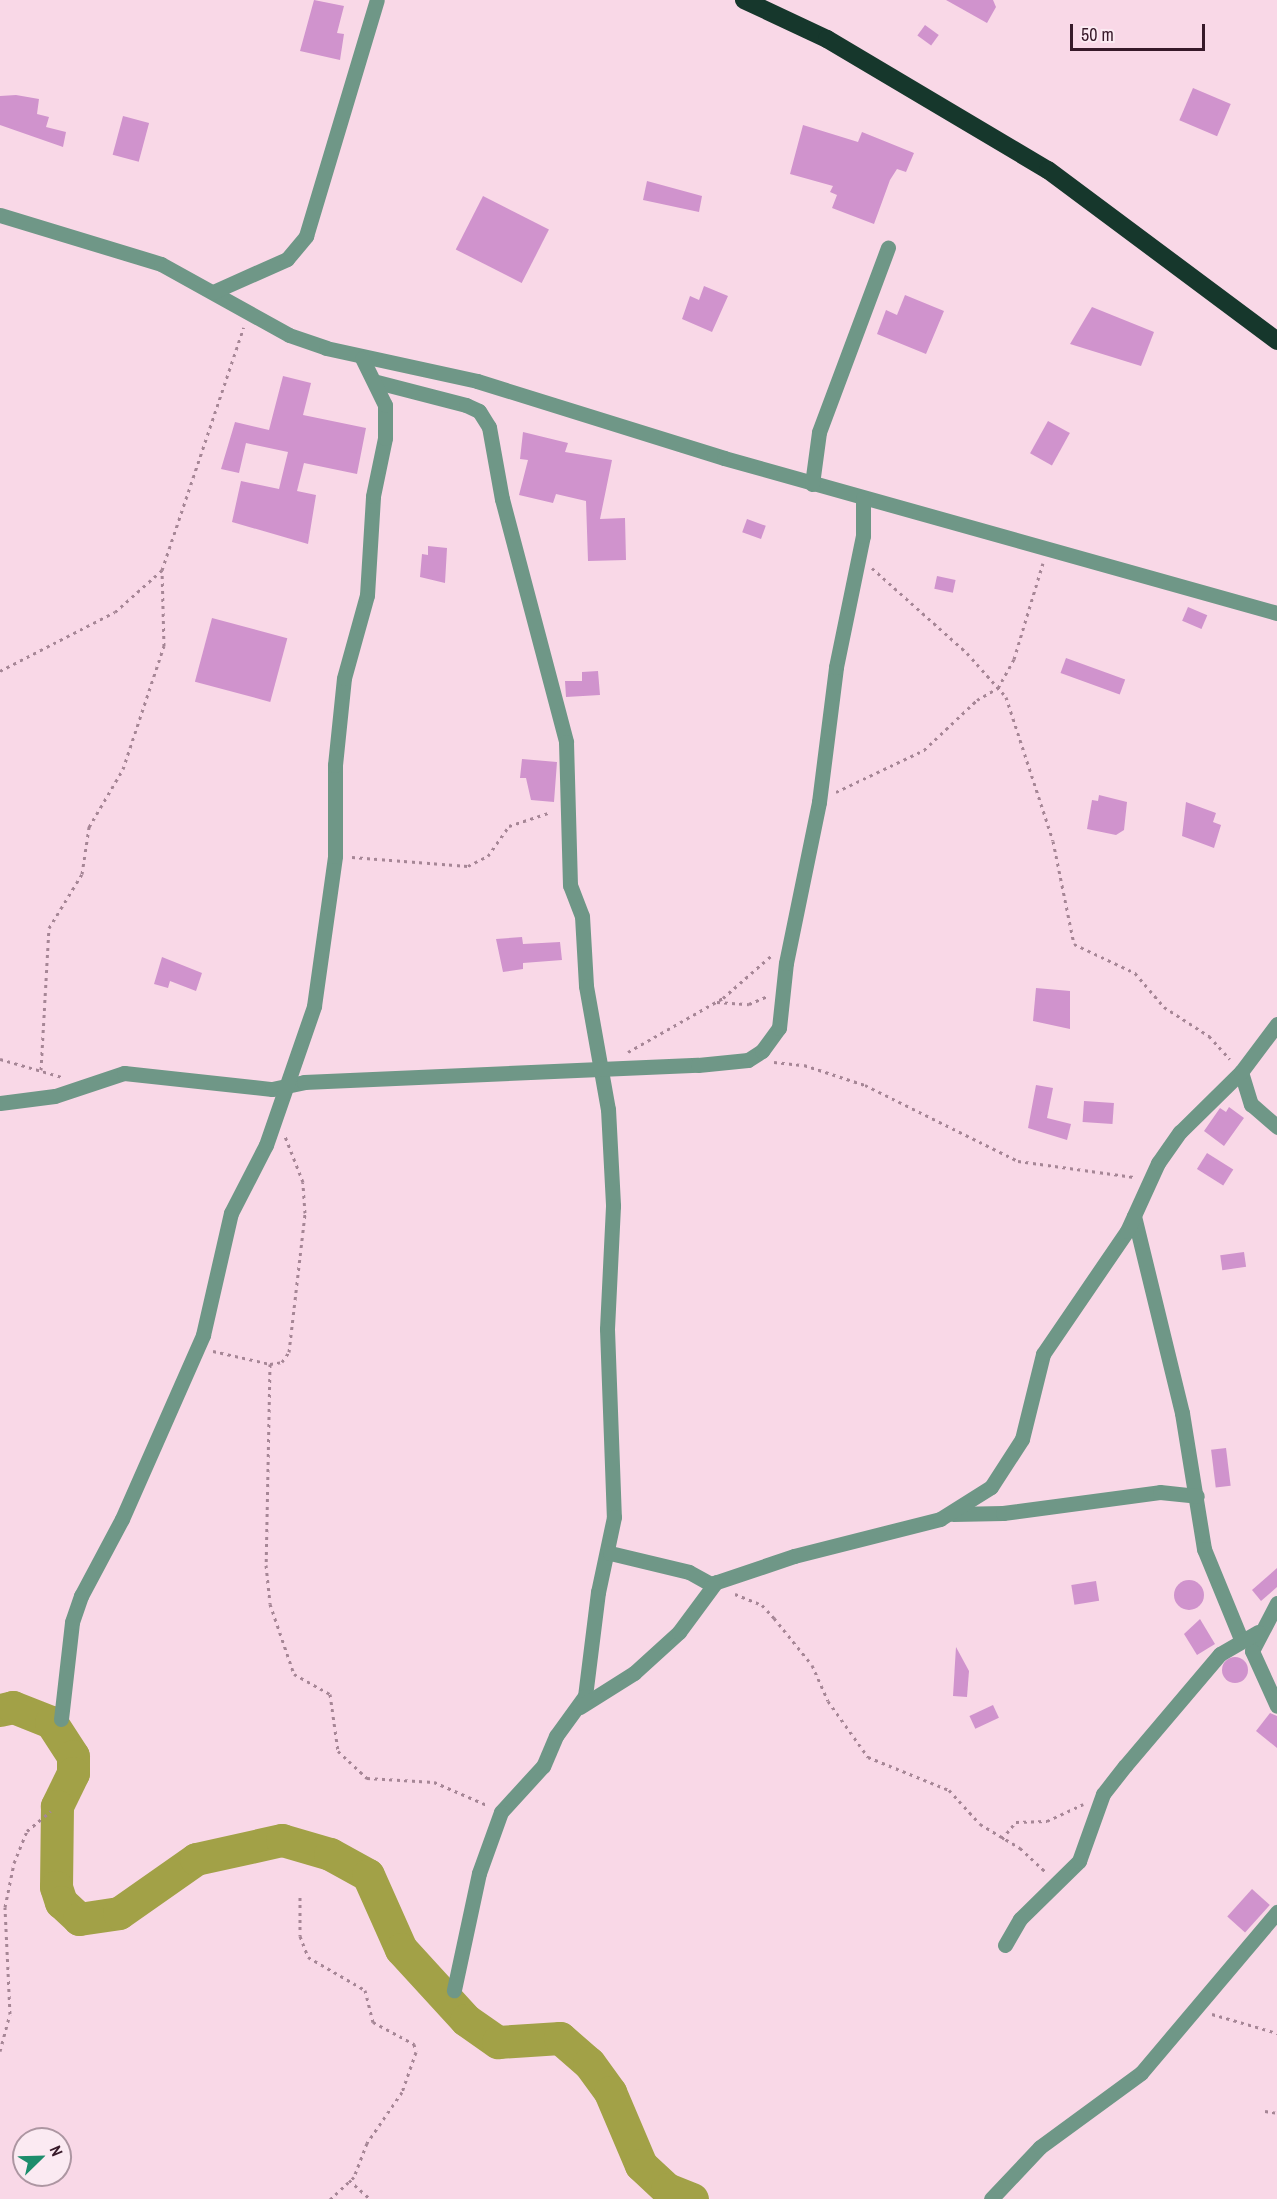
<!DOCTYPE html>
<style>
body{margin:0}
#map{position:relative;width:1277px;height:2199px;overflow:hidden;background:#f9d8e7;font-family:"Archivo Narrow",sans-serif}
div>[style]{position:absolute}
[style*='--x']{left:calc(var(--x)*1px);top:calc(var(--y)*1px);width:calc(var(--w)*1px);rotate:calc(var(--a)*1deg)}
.river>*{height:33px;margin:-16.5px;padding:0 16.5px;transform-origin:16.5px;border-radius:16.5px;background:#a2a147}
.building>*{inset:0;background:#d093cd;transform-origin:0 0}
.round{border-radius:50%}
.path>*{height:3px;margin-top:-1.5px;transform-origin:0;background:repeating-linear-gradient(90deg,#a68696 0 3px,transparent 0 7.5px)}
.street>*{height:15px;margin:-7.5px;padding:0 7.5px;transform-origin:7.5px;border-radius:7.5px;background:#6f9787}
.highway>*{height:18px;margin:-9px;padding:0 9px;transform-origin:9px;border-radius:9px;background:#16372c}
span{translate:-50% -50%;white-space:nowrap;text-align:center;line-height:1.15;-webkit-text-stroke:4.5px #fbeaf2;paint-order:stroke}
.north{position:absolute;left:12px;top:2127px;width:60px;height:60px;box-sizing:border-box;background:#fbeaf2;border:2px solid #ad96a2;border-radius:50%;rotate:67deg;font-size:16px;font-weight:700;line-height:24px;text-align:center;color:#371929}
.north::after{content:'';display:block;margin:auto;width:21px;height:27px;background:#1d8d6c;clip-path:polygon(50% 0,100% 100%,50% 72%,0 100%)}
.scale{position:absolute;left:1070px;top:24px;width:135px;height:27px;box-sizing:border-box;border:3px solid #371929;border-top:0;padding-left:8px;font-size:18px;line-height:21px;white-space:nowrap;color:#371929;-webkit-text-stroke:4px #fbeaf2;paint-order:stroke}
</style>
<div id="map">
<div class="river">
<div style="--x:0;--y:1710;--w:13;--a:-13"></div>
<div style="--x:13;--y:1707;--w:41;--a:21.5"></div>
<div style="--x:51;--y:1722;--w:40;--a:57.1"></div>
<div style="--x:73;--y:1756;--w:17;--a:90"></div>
<div style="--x:73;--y:1773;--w:37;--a:116"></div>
<div style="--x:57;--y:1806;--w:81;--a:90.7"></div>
<div style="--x:56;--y:1887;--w:16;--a:72"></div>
<div style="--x:61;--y:1902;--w:25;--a:43"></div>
<div style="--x:79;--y:1919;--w:40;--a:-8.5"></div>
<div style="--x:119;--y:1913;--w:94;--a:-35"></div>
<div style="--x:196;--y:1859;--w:88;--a:-12.5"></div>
<div style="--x:282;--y:1840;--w:50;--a:16.3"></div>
<div style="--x:330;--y:1854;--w:43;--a:28.9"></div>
<div style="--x:368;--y:1875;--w:81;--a:66"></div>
<div style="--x:401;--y:1949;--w:96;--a:47.5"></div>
<div style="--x:466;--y:2020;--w:39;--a:35"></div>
<div style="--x:498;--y:2042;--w:62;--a:-3.7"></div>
<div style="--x:560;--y:2038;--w:38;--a:41"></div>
<div style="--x:589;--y:2063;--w:36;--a:54"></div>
<div style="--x:610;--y:2092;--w:79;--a:67"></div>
<div style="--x:641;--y:2165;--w:35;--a:43"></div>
<div style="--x:667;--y:2189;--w:27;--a:22"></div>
</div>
<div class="building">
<div style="clip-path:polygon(314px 0,344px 6px,337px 33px,344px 34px,340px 60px,300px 51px)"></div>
<div style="clip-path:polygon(946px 0,993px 0,996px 7px,987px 23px)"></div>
<div style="left:925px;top:25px;width:17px;height:13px;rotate:36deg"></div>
<div style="left:1193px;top:88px;width:41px;height:35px;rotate:23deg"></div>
<div style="clip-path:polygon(16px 95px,39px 99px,37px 114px,49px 117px,46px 127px,66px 132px,63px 147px,0 125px,0 96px)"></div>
<div style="left:123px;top:116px;width:27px;height:40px;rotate:15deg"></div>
<div style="clip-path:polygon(803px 125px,858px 142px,862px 132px,914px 153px,906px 172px,897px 169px,890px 180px,874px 224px,832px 208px,837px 195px,830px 192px,833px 186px,790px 174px)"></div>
<div style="clip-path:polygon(647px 181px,702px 196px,699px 212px,643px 200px)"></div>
<div style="left:483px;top:196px;width:74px;height:60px;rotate:27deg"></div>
<div style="clip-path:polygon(704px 286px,728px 296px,712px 332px,682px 319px,690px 296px,699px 300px)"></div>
<div style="clip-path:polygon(905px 295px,944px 311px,926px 354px,877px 334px,886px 310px,897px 315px)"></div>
<div style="clip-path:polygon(1092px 307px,1154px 332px,1141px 366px,1070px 344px)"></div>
<div style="clip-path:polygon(283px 376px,311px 383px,303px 415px,366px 428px,357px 474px,304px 463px,297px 491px,316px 495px,308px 544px,232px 522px,241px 481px,279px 489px,288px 452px,246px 443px,239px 473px,221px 469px,235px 422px,269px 430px)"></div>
<div style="left:1048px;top:421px;width:25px;height:37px;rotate:29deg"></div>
<div style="clip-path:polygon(523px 432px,568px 443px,565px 452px,612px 460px,600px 519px,625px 518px,626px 560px,588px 561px,586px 501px,556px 494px,553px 503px,519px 495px,528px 460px,520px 459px)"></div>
<div style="left:747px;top:519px;width:20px;height:14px;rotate:20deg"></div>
<div style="clip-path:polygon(428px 546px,447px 548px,445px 583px,420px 577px,422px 554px,428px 555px)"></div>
<div style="left:937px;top:576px;width:19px;height:13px;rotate:12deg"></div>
<div style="left:1188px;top:607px;width:21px;height:15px;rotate:23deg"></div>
<div style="left:212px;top:618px;width:78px;height:66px;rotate:15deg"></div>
<div style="left:1066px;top:658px;width:63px;height:16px;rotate:20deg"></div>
<div style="clip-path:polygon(598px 671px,600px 695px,566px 697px,565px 681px,582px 681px,582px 672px)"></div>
<div style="clip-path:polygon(522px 759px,557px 762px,554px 802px,531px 800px,526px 778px,520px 778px)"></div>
<div style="clip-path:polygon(1099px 795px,1127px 802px,1124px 830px,1116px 835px,1087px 829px,1092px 800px,1098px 801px)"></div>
<div style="clip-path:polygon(1186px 802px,1216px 813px,1213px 822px,1221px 825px,1214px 848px,1182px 836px)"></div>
<div style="clip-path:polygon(522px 937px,523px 944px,560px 942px,562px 960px,523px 963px,523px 969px,503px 972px,496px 939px)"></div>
<div style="clip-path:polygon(162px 957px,202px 973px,196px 991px,170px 981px,168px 988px,154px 984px)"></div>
<div style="clip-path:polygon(1036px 988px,1070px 991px,1070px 1029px,1033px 1021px)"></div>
<div style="clip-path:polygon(1036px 1085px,1053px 1088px,1047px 1118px,1071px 1124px,1067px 1140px,1028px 1128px)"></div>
<div style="left:1084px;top:1101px;width:30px;height:21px;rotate:4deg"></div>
<div style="clip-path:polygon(1229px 1107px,1244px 1118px,1224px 1146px,1204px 1131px,1220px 1108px,1226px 1112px)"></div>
<div style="left:1207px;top:1153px;width:31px;height:19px;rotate:32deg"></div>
<div style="left:1244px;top:1252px;width:15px;height:24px;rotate:82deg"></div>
<div style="left:1226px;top:1448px;width:38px;height:15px;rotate:83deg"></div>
<div style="clip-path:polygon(1277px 1568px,1277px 1587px,1261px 1601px,1252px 1590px)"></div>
<div class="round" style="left:1174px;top:1580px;width:30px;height:30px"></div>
<div style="left:1096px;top:1581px;width:20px;height:25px;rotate:81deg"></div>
<div style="clip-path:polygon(1200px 1619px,1215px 1644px,1197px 1655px,1184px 1634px)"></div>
<div style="clip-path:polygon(956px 1647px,969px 1671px,967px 1697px,953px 1696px)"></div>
<div class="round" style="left:1222px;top:1657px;width:26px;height:26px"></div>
<div style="left:993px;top:1705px;width:14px;height:26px;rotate:65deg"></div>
<div style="clip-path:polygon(1270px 1713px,1277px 1716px,1277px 1748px,1256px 1731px)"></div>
<div style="left:1252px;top:1889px;width:24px;height:37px;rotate:42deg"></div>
</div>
<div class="path">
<div style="--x:872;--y:568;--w:127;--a:41.8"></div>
<div style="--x:967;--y:653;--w:59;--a:48.4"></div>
<div style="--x:1006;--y:697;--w:151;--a:71.9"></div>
<div style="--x:1053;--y:841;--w:105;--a:78.5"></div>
<div style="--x:1074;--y:944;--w:68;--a:25.4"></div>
<div style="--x:1135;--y:973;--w:45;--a:49.5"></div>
<div style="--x:1164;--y:1007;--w:54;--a:32.8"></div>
<div style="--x:1209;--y:1036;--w:31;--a:48"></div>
<div style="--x:0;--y:671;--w:129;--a:-27.2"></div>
<div style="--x:115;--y:612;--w:63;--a:-41.8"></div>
<div style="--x:162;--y:570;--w:256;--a:-71.4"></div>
<div style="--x:836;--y:792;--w:98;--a:-25.5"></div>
<div style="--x:924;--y:750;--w:73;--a:-43.3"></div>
<div style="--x:977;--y:700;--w:24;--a:-30"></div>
<div style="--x:998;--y:688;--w:33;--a:-61"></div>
<div style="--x:1014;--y:659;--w:100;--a:-73.2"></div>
<div style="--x:352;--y:857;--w:116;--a:4.4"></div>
<div style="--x:468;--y:866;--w:22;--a:-27"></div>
<div style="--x:488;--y:856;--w:37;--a:-55"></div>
<div style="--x:509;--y:826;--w:44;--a:-18.4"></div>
<div style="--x:717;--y:1002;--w:32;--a:4"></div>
<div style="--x:749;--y:1004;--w:21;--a:-23"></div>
<div style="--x:628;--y:1052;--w:109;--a:-29.6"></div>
<div style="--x:723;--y:998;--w:64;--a:-41.2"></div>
<div style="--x:0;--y:1059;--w:65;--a:16.2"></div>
<div style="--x:774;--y:1062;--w:30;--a:6"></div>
<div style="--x:804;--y:1065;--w:64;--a:18.2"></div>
<div style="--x:865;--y:1085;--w:171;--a:26.4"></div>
<div style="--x:1018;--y:1161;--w:117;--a:7.9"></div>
<div style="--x:41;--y:1070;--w:142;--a:-86.8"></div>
<div style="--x:49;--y:928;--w:63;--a:-58.6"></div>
<div style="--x:82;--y:874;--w:48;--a:-81.5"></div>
<div style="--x:89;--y:827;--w:67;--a:-59.6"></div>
<div style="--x:123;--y:769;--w:130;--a:-71.6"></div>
<div style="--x:164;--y:646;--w:76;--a:-91.5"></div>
<div style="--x:213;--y:1351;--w:58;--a:12.8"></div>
<div style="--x:270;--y:1364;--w:12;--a:-9"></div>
<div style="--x:282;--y:1362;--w:12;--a:-55"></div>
<div style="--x:289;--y:1352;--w:140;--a:-83.4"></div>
<div style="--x:305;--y:1213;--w:31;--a:-94"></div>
<div style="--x:303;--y:1182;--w:49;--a:-111.4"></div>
<div style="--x:270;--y:1364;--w:201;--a:91.1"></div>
<div style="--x:266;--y:1565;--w:39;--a:84"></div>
<div style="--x:270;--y:1604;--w:74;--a:71.1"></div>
<div style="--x:294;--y:1674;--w:41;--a:29.1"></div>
<div style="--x:330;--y:1694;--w:58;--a:82"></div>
<div style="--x:338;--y:1751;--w:40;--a:43"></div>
<div style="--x:367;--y:1778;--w:67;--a:3.4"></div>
<div style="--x:434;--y:1782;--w:58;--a:23.5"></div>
<div style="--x:735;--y:1594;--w:29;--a:22"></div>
<div style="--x:762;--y:1605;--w:18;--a:47"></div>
<div style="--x:774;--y:1618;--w:60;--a:51"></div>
<div style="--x:812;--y:1665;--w:39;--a:66"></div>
<div style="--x:828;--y:1701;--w:69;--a:54.5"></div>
<div style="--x:868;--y:1757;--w:87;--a:22.2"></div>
<div style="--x:949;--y:1790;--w:46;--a:47.6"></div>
<div style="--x:980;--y:1824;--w:47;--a:31"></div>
<div style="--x:1020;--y:1848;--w:35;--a:43"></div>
<div style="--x:1002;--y:1839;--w:22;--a:-51"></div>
<div style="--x:1016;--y:1822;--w:31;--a:-2"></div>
<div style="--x:1047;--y:1821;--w:40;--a:-25"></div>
<div style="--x:300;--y:1897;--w:39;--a:90"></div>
<div style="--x:300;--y:1936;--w:22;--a:69"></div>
<div style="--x:308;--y:1957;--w:66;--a:30.1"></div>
<div style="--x:365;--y:1990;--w:33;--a:76"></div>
<div style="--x:373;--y:2022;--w:47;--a:28.2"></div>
<div style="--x:414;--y:2044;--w:8;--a:76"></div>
<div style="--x:416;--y:2052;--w:42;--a:109.3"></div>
<div style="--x:402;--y:2092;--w:62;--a:124.5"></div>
<div style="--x:367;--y:2143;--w:36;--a:111"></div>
<div style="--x:354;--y:2177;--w:33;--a:137"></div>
<div style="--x:1212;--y:2014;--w:68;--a:16.3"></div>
<div style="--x:0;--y:2051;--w:38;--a:-75"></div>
<div style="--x:10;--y:2014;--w:107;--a:-92.7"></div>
<div style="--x:5;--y:1907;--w:45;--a:-78.4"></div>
<div style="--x:14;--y:1863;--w:35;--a:-68"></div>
<div style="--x:27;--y:1831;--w:31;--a:-40"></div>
<div style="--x:1265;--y:2111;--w:12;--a:9"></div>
<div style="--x:349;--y:2180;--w:28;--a:42"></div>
</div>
<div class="street">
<div style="--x:0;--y:215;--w:168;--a:16.9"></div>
<div style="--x:161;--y:264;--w:146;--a:29"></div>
<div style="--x:289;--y:335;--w:39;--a:19"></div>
<div style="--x:326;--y:348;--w:155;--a:12.3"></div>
<div style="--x:477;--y:381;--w:259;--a:17.3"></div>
<div style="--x:724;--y:458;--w:574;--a:15.66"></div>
<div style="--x:213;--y:292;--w:81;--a:-24"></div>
<div style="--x:287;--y:259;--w:30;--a:-50"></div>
<div style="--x:306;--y:236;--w:246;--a:-73.3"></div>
<div style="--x:377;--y:382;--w:92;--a:14.5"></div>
<div style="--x:466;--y:405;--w:14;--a:25"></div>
<div style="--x:479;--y:411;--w:19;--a:58"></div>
<div style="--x:489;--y:427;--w:73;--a:79.8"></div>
<div style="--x:502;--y:499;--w:251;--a:75.2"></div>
<div style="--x:566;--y:742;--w:143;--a:88.4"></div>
<div style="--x:570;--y:885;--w:33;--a:69"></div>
<div style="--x:582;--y:916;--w:70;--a:86.7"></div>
<div style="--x:586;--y:986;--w:125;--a:79.9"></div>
<div style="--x:608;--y:1109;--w:97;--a:87"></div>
<div style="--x:613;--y:1206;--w:123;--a:92.8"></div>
<div style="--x:607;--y:1329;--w:188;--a:87.9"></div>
<div style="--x:614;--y:1517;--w:77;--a:102"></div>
<div style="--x:598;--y:1592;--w:105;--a:97.1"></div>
<div style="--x:585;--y:1696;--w:49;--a:125.9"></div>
<div style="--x:556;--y:1736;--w:33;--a:113"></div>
<div style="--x:543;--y:1766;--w:62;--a:132.4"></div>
<div style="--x:501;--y:1812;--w:65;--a:109.8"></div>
<div style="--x:479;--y:1873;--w:120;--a:102.1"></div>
<div style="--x:812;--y:484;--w:52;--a:-82.3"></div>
<div style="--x:819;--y:432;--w:197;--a:-69.5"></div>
<div style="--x:1241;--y:1072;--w:34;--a:73"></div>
<div style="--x:1251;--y:1104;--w:35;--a:41"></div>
<div style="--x:0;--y:1103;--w:55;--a:-7.3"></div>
<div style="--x:55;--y:1096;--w:73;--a:-18.4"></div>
<div style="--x:124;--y:1073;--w:149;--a:6.2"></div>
<div style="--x:272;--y:1089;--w:33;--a:-12"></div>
<div style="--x:304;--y:1082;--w:394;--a:-2.5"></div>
<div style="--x:698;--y:1065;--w:50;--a:-5.7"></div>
<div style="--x:748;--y:1060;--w:17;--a:-33"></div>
<div style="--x:762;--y:1051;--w:29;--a:-54"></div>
<div style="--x:779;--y:1028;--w:65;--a:-83.9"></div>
<div style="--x:786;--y:963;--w:164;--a:-78.4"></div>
<div style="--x:819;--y:802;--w:136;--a:-82.8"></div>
<div style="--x:836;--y:667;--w:134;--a:-78.4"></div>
<div style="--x:863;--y:536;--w:38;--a:-90"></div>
<div style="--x:1134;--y:1216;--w:203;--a:76.3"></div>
<div style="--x:1182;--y:1413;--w:138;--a:80.8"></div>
<div style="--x:1204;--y:1549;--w:97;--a:67.7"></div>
<div style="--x:953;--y:1514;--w:50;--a:-1.1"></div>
<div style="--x:1003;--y:1513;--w:158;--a:-7.6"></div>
<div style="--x:1160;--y:1492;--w:37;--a:6"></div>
<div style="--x:610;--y:1553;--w:81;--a:13.5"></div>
<div style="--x:689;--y:1572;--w:25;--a:29"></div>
<div style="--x:711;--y:1584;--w:88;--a:-18.6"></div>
<div style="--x:794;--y:1556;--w:151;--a:-14.2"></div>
<div style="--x:940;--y:1519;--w:60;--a:-32.1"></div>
<div style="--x:991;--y:1487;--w:57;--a:-57.1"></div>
<div style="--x:1022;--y:1439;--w:88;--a:-76.1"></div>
<div style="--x:1043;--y:1354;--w:149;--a:-55.7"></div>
<div style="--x:1127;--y:1231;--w:75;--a:-65.5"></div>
<div style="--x:1158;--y:1163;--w:38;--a:-55"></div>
<div style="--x:1180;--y:1132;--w:86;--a:-44.5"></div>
<div style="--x:1241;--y:1072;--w:60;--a:-53.1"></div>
<div style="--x:1277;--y:1603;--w:54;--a:117.5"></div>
<div style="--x:1252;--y:1651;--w:60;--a:65.6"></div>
<div style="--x:580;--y:1707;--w:64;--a:-32.2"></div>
<div style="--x:634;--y:1673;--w:61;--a:-42.3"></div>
<div style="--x:679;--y:1632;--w:62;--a:-53.5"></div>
<div style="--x:61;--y:1719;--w:98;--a:-83.5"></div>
<div style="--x:72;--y:1622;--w:28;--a:-71"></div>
<div style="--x:81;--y:1596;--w:87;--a:-62"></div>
<div style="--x:122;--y:1519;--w:201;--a:-66.2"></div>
<div style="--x:203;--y:1335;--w:125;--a:-77.1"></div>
<div style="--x:231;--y:1213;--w:76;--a:-62.8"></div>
<div style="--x:266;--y:1145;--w:147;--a:-70.9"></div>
<div style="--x:314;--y:1006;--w:151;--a:-82"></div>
<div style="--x:335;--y:856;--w:91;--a:-90"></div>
<div style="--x:335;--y:765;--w:87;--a:-84.1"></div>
<div style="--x:344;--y:678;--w:86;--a:-74.5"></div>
<div style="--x:367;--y:595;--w:99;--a:-86.5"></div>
<div style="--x:373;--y:496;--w:59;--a:-78.3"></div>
<div style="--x:385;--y:438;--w:33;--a:-90"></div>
<div style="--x:385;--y:405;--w:52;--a:-116.1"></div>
<div style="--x:1005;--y:1945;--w:30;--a:-60"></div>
<div style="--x:1020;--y:1919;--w:83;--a:-44.5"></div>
<div style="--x:1079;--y:1861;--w:71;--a:-70.3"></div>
<div style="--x:1103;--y:1794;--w:36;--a:-52"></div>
<div style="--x:1125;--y:1766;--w:147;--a:-49.7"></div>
<div style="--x:1220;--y:1654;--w:44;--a:-30.1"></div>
<div style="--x:991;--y:2199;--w:71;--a:-46.7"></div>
<div style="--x:1040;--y:2147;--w:125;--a:-36.2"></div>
<div style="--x:1141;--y:2073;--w:211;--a:-49.8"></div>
</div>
<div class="highway">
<div style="--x:744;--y:0;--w:92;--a:25.2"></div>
<div style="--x:827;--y:39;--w:257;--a:30.7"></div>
<div style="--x:1048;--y:170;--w:286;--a:36.7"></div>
</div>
<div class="north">N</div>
<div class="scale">50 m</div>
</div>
